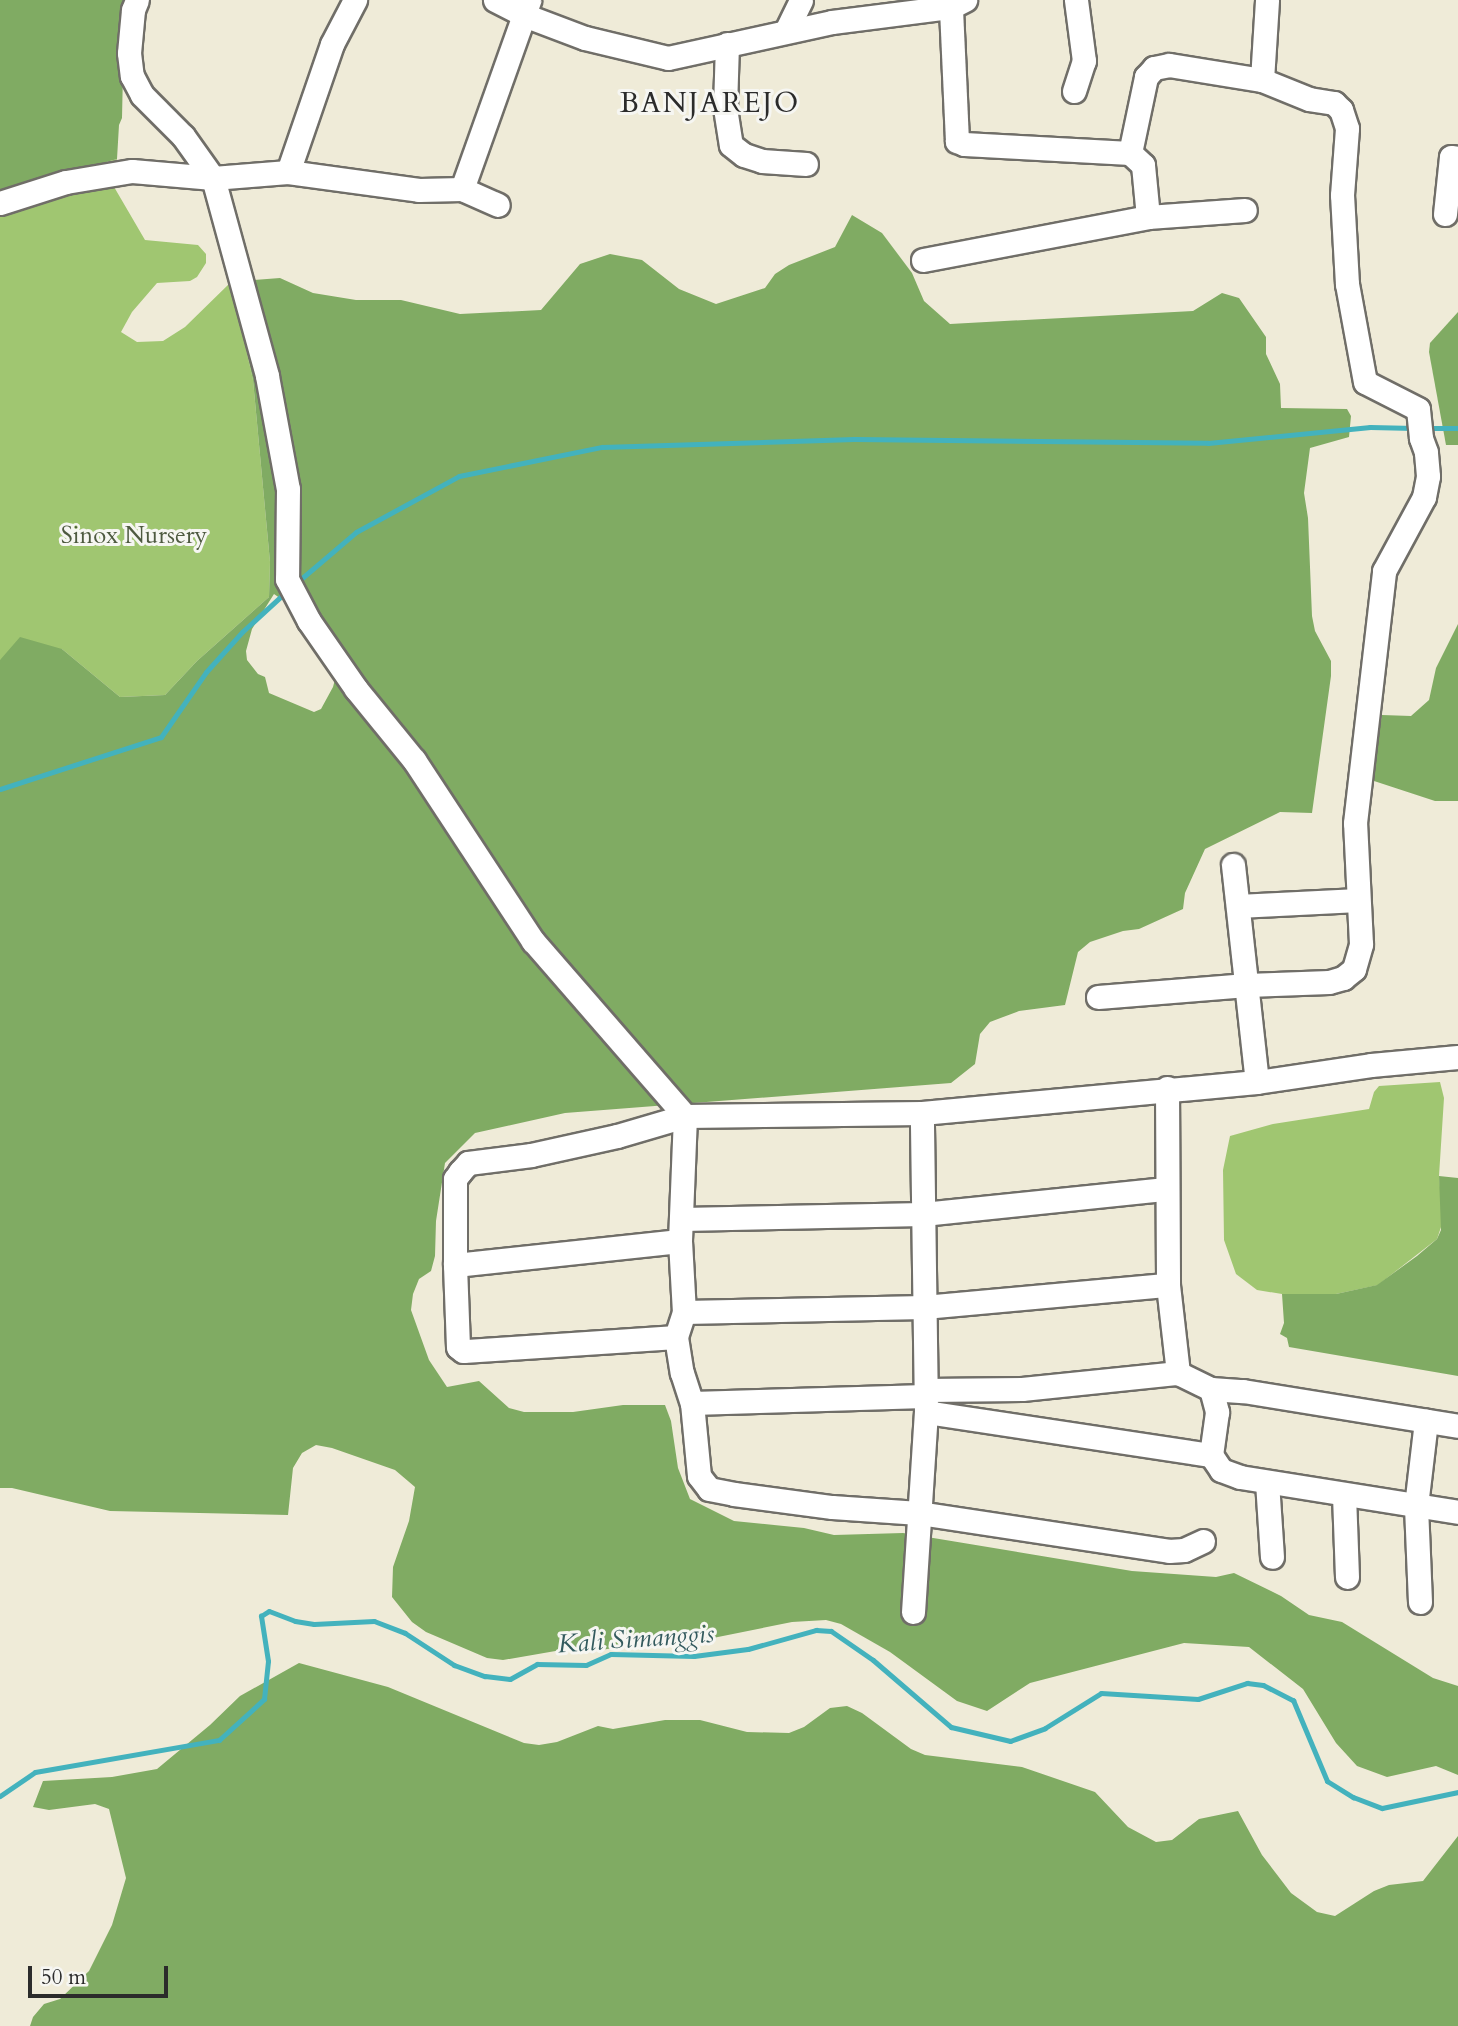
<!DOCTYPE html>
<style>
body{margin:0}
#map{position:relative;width:1458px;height:2026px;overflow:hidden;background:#efebd8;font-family:Cardo,serif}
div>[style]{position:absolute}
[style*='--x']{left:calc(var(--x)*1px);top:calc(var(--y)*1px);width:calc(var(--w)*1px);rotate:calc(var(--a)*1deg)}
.green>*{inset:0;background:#a0c671}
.forest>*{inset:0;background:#80ab63}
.stream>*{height:5px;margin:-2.5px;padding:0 2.5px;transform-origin:2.5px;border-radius:2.5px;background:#43b2bd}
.roads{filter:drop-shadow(2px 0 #706e68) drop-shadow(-2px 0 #706e68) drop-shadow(0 2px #706e68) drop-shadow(0 -2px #706e68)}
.minor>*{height:23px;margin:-11.5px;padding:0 11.5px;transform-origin:11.5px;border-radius:11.5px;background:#fff}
span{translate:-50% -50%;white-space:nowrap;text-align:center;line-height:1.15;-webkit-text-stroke:6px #f6f6f2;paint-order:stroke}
.park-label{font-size:24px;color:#4e5a40}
.water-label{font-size:26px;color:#335a5e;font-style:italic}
.quarter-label{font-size:28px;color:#2b2b2b;letter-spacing:2px}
.scale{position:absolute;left:28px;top:1966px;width:140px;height:32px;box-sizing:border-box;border:4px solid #2b2b2b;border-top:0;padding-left:9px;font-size:21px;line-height:24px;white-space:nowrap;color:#2b2b2b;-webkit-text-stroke:5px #f6f6f2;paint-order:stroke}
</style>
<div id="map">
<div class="green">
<div style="clip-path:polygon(117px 159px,110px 180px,145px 240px,198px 245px,206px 254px,206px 263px,197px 277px,190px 281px,157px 283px,132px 312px,121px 332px,137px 342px,163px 341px,185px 327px,231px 282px,253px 380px,270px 562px,269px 597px,197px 661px,165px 695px,120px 697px,62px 649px,0 660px,0 192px)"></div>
<div style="clip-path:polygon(1440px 1082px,1444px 1098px,1439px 1176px,1443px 1221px,1437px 1239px,1378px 1285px,1336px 1294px,1282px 1294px,1257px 1290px,1236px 1274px,1224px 1240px,1223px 1170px,1230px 1136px,1273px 1124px,1369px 1109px,1374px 1092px,1379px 1086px)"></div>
</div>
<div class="forest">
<div style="clip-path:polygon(0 0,147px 0,123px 72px,122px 118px,119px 125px,117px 159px,0 192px)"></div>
<div style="clip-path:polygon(evenodd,852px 215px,882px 233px,912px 273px,924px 301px,950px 324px,1193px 311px,1222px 293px,1239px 298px,1266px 337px,1266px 354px,1280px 384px,1281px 408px,1347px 409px,1351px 416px,1349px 437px,1310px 448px,1304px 493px,1308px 518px,1312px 616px,1315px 631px,1331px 661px,1331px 676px,1312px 813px,1280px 812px,1205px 849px,1185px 893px,1183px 909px,1139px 929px,1123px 931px,1090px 942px,1078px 952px,1065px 1005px,1019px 1011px,990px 1022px,980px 1034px,975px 1064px,951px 1083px,565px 1113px,475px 1133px,445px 1163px,436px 1221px,435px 1256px,431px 1271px,419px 1279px,413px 1294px,411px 1310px,429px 1360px,447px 1387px,479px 1381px,509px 1408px,524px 1412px,573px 1412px,623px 1405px,665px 1405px,671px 1421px,678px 1468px,690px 1499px,734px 1521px,804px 1528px,834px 1535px,903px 1533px,1132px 1571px,1216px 1577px,1234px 1573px,1281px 1596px,1309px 1615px,1342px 1622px,1433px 1678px,1458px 1686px,1458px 1775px,1436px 1766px,1387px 1777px,1357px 1766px,1336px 1743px,1303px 1689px,1249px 1647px,1184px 1643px,1030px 1683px,987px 1711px,957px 1701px,890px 1652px,841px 1624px,826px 1620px,792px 1622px,713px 1638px,680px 1637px,583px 1653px,567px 1649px,503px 1660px,487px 1658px,426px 1632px,412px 1622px,392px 1597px,393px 1567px,409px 1521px,415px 1487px,395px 1470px,332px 1448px,316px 1445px,302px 1453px,293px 1468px,288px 1515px,110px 1511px,12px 1488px,0 1488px,0 660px,20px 637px,62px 649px,120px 697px,165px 695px,197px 661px,269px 597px,270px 562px,253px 380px,231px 282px,280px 278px,313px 293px,356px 300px,401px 300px,460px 314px,541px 310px,580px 264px,610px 254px,642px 260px,679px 289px,716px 304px,765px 288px,775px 274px,789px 265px,835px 247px,852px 215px,274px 594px,287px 603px,337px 672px,333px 687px,321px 709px,314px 712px,269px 693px,265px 677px,258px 674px,247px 660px,246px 651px,252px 629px,274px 594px)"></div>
<div style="clip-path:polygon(1458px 312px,1458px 445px,1446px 445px,1429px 352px,1430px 343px)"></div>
<div style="clip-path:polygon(1458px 624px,1458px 801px,1435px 801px,1371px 780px,1382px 715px,1411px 716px,1429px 700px,1436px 668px)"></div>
<div style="clip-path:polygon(1439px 1176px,1458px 1178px,1458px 1376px,1289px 1347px,1287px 1338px,1280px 1334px,1284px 1323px,1282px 1294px,1336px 1294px,1377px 1285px,1417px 1256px,1437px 1239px,1441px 1230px)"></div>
<div style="clip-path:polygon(299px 1663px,388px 1687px,524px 1743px,539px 1745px,557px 1742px,598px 1726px,613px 1729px,665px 1720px,700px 1720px,747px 1732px,789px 1733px,804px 1727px,830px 1708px,847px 1706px,862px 1713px,911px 1749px,925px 1755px,1022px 1767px,1095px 1792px,1128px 1827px,1156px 1842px,1172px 1840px,1199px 1819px,1238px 1811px,1262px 1855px,1291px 1893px,1317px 1912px,1335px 1916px,1374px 1891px,1389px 1885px,1423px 1881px,1458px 1836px,1458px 2026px,30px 2026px,33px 2017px,44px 2004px,60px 1999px,89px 1971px,112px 1925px,126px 1878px,109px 1809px,95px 1804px,49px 1810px,33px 1807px,43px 1781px,112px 1777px,157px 1769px,210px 1725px,240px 1696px)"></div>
</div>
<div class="stream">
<div style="--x:1427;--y:428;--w:31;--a:0"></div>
<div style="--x:295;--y:584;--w:80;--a:-40.4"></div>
<div style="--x:356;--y:532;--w:117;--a:-28.5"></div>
<div style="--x:459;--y:476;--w:146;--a:-11.5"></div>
<div style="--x:602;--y:447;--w:252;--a:-1.8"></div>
<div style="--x:854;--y:439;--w:354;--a:0.6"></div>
<div style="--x:1208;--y:443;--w:163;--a:-5.6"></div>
<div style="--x:1370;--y:427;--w:44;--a:1.3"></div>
<div style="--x:0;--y:789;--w:169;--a:-17.9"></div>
<div style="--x:161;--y:737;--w:79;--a:-55.3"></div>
<div style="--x:206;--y:672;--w:54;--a:-48"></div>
<div style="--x:242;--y:632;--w:62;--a:-42.4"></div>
<div style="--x:0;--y:1796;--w:42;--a:-34.4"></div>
<div style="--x:35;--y:1772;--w:187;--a:-9.9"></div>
<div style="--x:219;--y:1740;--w:61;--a:-42.3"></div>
<div style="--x:264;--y:1699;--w:38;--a:-84"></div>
<div style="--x:268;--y:1661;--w:46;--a:-98.8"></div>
<div style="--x:261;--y:1616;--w:9;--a:-32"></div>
<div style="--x:269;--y:1611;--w:28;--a:21"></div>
<div style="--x:295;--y:1621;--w:19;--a:9"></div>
<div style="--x:314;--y:1624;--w:60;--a:-2.9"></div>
<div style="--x:374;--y:1621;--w:33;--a:21"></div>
<div style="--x:405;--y:1633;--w:59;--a:33.1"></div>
<div style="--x:454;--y:1665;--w:33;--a:20"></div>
<div style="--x:485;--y:1676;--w:25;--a:7"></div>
<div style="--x:510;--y:1679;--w:31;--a:-29"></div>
<div style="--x:537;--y:1664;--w:49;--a:1.2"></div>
<div style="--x:586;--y:1665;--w:27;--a:-24"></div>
<div style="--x:611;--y:1654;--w:83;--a:1.4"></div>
<div style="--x:694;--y:1656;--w:54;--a:-7.4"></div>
<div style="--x:748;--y:1649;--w:71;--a:-15.6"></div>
<div style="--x:816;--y:1630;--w:15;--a:4"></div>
<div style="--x:831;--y:1631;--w:51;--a:34.6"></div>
<div style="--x:873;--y:1660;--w:103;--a:40.7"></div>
<div style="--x:951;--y:1727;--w:61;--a:13.3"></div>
<div style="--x:1010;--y:1741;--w:37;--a:-20"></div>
<div style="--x:1045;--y:1728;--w:66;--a:-32"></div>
<div style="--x:1101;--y:1693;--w:97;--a:3.5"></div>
<div style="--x:1198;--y:1699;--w:52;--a:-18.1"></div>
<div style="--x:1247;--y:1683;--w:16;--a:7"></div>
<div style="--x:1263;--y:1685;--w:34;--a:27"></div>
<div style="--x:1293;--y:1700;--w:88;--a:67.2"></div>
<div style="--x:1327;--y:1781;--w:31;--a:32"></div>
<div style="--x:1353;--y:1797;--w:31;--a:21"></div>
<div style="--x:1382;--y:1808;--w:78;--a:-11.9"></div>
</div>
<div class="roads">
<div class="minor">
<div style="--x:137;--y:0;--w:11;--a:112"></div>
<div style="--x:133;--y:10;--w:43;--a:95.3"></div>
<div style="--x:129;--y:53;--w:23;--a:83"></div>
<div style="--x:132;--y:76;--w:21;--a:62"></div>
<div style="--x:142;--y:95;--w:58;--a:45"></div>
<div style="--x:183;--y:136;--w:52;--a:54.5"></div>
<div style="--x:213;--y:178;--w:205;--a:74.7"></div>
<div style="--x:267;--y:376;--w:115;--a:79.5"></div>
<div style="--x:288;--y:489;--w:90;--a:90.6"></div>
<div style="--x:287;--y:579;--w:47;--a:62.4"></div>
<div style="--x:309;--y:621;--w:83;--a:55.3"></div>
<div style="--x:356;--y:689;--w:92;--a:50.8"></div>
<div style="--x:414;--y:760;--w:217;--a:56.7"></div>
<div style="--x:533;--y:941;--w:232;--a:49"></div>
<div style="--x:685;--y:1116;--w:125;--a:92.3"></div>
<div style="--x:680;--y:1241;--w:71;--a:86.8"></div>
<div style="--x:684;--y:1312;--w:26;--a:108"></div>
<div style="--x:676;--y:1337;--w:36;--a:81"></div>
<div style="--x:682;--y:1373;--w:32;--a:72"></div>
<div style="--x:692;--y:1403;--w:73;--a:84.5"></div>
<div style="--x:699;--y:1476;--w:16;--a:52"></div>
<div style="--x:709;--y:1489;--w:25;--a:11"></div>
<div style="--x:734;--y:1494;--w:99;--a:7.6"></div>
<div style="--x:832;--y:1507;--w:87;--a:3.9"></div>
<div style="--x:919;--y:1513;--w:253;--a:8.6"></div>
<div style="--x:1169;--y:1551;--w:15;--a:-4"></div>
<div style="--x:1184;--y:1550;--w:21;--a:-25"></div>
<div style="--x:495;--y:0;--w:33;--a:27"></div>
<div style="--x:524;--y:15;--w:65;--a:20.7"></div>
<div style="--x:585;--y:38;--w:85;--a:13.5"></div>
<div style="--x:668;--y:58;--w:168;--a:-12.4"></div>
<div style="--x:832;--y:22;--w:120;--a:-7.2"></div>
<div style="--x:951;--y:7;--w:16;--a:-27"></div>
<div style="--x:786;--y:31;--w:34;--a:-64"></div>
<div style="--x:727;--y:44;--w:64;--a:91.8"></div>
<div style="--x:725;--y:108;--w:37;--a:81"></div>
<div style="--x:731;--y:145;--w:16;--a:38"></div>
<div style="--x:744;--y:155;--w:19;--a:18"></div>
<div style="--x:762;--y:161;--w:44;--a:3.9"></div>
<div style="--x:1074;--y:91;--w:32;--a:-72"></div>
<div style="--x:1084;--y:61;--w:62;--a:-97.5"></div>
<div style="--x:1130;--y:153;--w:78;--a:-78.1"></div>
<div style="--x:1146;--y:77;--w:12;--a:-48"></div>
<div style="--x:1154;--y:68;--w:15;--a:-11"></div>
<div style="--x:1169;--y:65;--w:94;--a:9.2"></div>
<div style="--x:288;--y:172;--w:135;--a:-71"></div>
<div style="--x:332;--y:44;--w:50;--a:-62.4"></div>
<div style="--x:462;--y:189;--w:200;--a:-70.4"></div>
<div style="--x:0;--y:203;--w:69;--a:-17.7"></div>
<div style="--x:66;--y:182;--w:67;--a:-9.5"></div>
<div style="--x:132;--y:171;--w:81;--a:4.9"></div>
<div style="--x:213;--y:178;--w:75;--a:-4.6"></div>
<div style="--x:288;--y:172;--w:132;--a:7.8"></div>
<div style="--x:419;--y:190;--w:43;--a:-1.3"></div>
<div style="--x:462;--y:189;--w:39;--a:24"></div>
<div style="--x:1445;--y:214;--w:57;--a:-84"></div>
<div style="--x:1451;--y:157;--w:7;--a:8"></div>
<div style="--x:1148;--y:217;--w:97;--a:-4.1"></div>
<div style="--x:923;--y:260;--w:229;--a:-10.8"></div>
<div style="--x:1148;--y:217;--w:52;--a:-95.5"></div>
<div style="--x:1143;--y:165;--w:18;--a:-137"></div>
<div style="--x:1130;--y:153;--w:166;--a:-176.9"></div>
<div style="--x:964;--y:144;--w:8;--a:-157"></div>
<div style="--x:957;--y:141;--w:134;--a:-92.6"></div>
<div style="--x:1233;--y:865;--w:218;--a:83.7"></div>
<div style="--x:1239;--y:906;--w:118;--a:-2.9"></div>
<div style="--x:1098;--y:997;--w:149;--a:-4.6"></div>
<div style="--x:1247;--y:985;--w:82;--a:-2.1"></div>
<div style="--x:1329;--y:982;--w:15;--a:-16"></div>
<div style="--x:1343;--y:978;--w:14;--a:-39"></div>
<div style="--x:1354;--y:969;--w:26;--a:-74"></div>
<div style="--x:1361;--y:944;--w:121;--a:-92.8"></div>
<div style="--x:1355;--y:823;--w:254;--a:-83.4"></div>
<div style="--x:1384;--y:571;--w:84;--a:-61.6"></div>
<div style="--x:1424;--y:497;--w:21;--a:-79"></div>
<div style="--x:1428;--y:476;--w:24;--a:-95"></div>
<div style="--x:1426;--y:452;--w:15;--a:-110"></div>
<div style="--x:1421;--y:438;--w:29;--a:-96"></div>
<div style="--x:1418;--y:409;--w:59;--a:-153"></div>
<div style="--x:1365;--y:382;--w:100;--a:-100.4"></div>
<div style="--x:1347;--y:284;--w:89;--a:-93.2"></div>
<div style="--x:1342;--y:195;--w:67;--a:-85.7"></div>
<div style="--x:1347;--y:128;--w:19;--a:-108"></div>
<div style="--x:1341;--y:110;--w:10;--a:-135"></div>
<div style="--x:1334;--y:103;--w:25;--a:-171"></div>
<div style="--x:1309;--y:99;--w:51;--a:-158"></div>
<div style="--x:1262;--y:80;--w:80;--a:-86.4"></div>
<div style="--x:1167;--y:1088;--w:197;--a:89.7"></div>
<div style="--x:1168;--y:1285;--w:89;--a:83.5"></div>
<div style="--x:1178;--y:1373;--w:37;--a:26"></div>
<div style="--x:1211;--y:1389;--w:24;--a:75"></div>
<div style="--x:1217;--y:1412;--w:43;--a:97.9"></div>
<div style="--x:1211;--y:1455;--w:18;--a:56"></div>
<div style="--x:1221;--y:1470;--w:20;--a:20"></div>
<div style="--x:1240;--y:1477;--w:221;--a:9.1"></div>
<div style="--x:682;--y:1219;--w:241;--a:-1.2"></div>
<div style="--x:923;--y:1214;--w:244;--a:-5.9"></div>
<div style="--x:455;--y:1265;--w:226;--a:-6.1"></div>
<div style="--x:684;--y:1312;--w:240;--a:-1.2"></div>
<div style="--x:924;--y:1307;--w:245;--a:-5.2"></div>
<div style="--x:676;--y:1337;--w:213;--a:176.2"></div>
<div style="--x:463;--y:1351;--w:6;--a:-141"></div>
<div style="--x:458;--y:1347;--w:82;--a:-92.1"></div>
<div style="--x:455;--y:1265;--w:86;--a:-90"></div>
<div style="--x:455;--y:1179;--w:9;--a:-54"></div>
<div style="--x:460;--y:1172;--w:12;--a:-48"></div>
<div style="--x:468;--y:1163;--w:64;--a:-7.2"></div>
<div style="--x:531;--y:1155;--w:88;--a:-12.5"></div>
<div style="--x:617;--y:1136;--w:71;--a:-16.4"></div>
<div style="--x:685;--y:1116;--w:237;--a:-0.7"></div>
<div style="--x:922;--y:1113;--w:336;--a:-5.3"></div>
<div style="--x:1257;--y:1082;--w:115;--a:-8.5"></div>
<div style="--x:1371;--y:1065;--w:87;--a:-5.3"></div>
<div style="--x:1211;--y:1389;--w:32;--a:4"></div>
<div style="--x:1243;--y:1391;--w:218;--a:9.2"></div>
<div style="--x:926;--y:1390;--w:96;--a:-0.6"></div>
<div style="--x:1022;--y:1389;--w:157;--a:-5.9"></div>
<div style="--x:692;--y:1403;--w:233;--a:-1.7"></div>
<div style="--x:926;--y:1412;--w:288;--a:8.6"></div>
<div style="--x:1267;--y:1482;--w:75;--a:86.2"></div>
<div style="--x:1344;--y:1495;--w:82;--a:87.9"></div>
<div style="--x:1420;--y:1602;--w:96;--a:-92.4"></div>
<div style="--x:1416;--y:1506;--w:86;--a:-83.3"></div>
<div style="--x:913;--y:1612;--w:200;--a:-86.3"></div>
<div style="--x:926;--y:1412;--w:299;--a:-90.8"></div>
</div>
</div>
<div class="park-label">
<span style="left:134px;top:536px">Sinox Nursery</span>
</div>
<div class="water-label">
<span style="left:636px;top:1639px;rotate:-4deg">Kali Simanggis</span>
</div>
<div class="quarter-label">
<span style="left:710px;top:103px">BANJAREJO</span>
</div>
<div class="scale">50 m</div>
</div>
